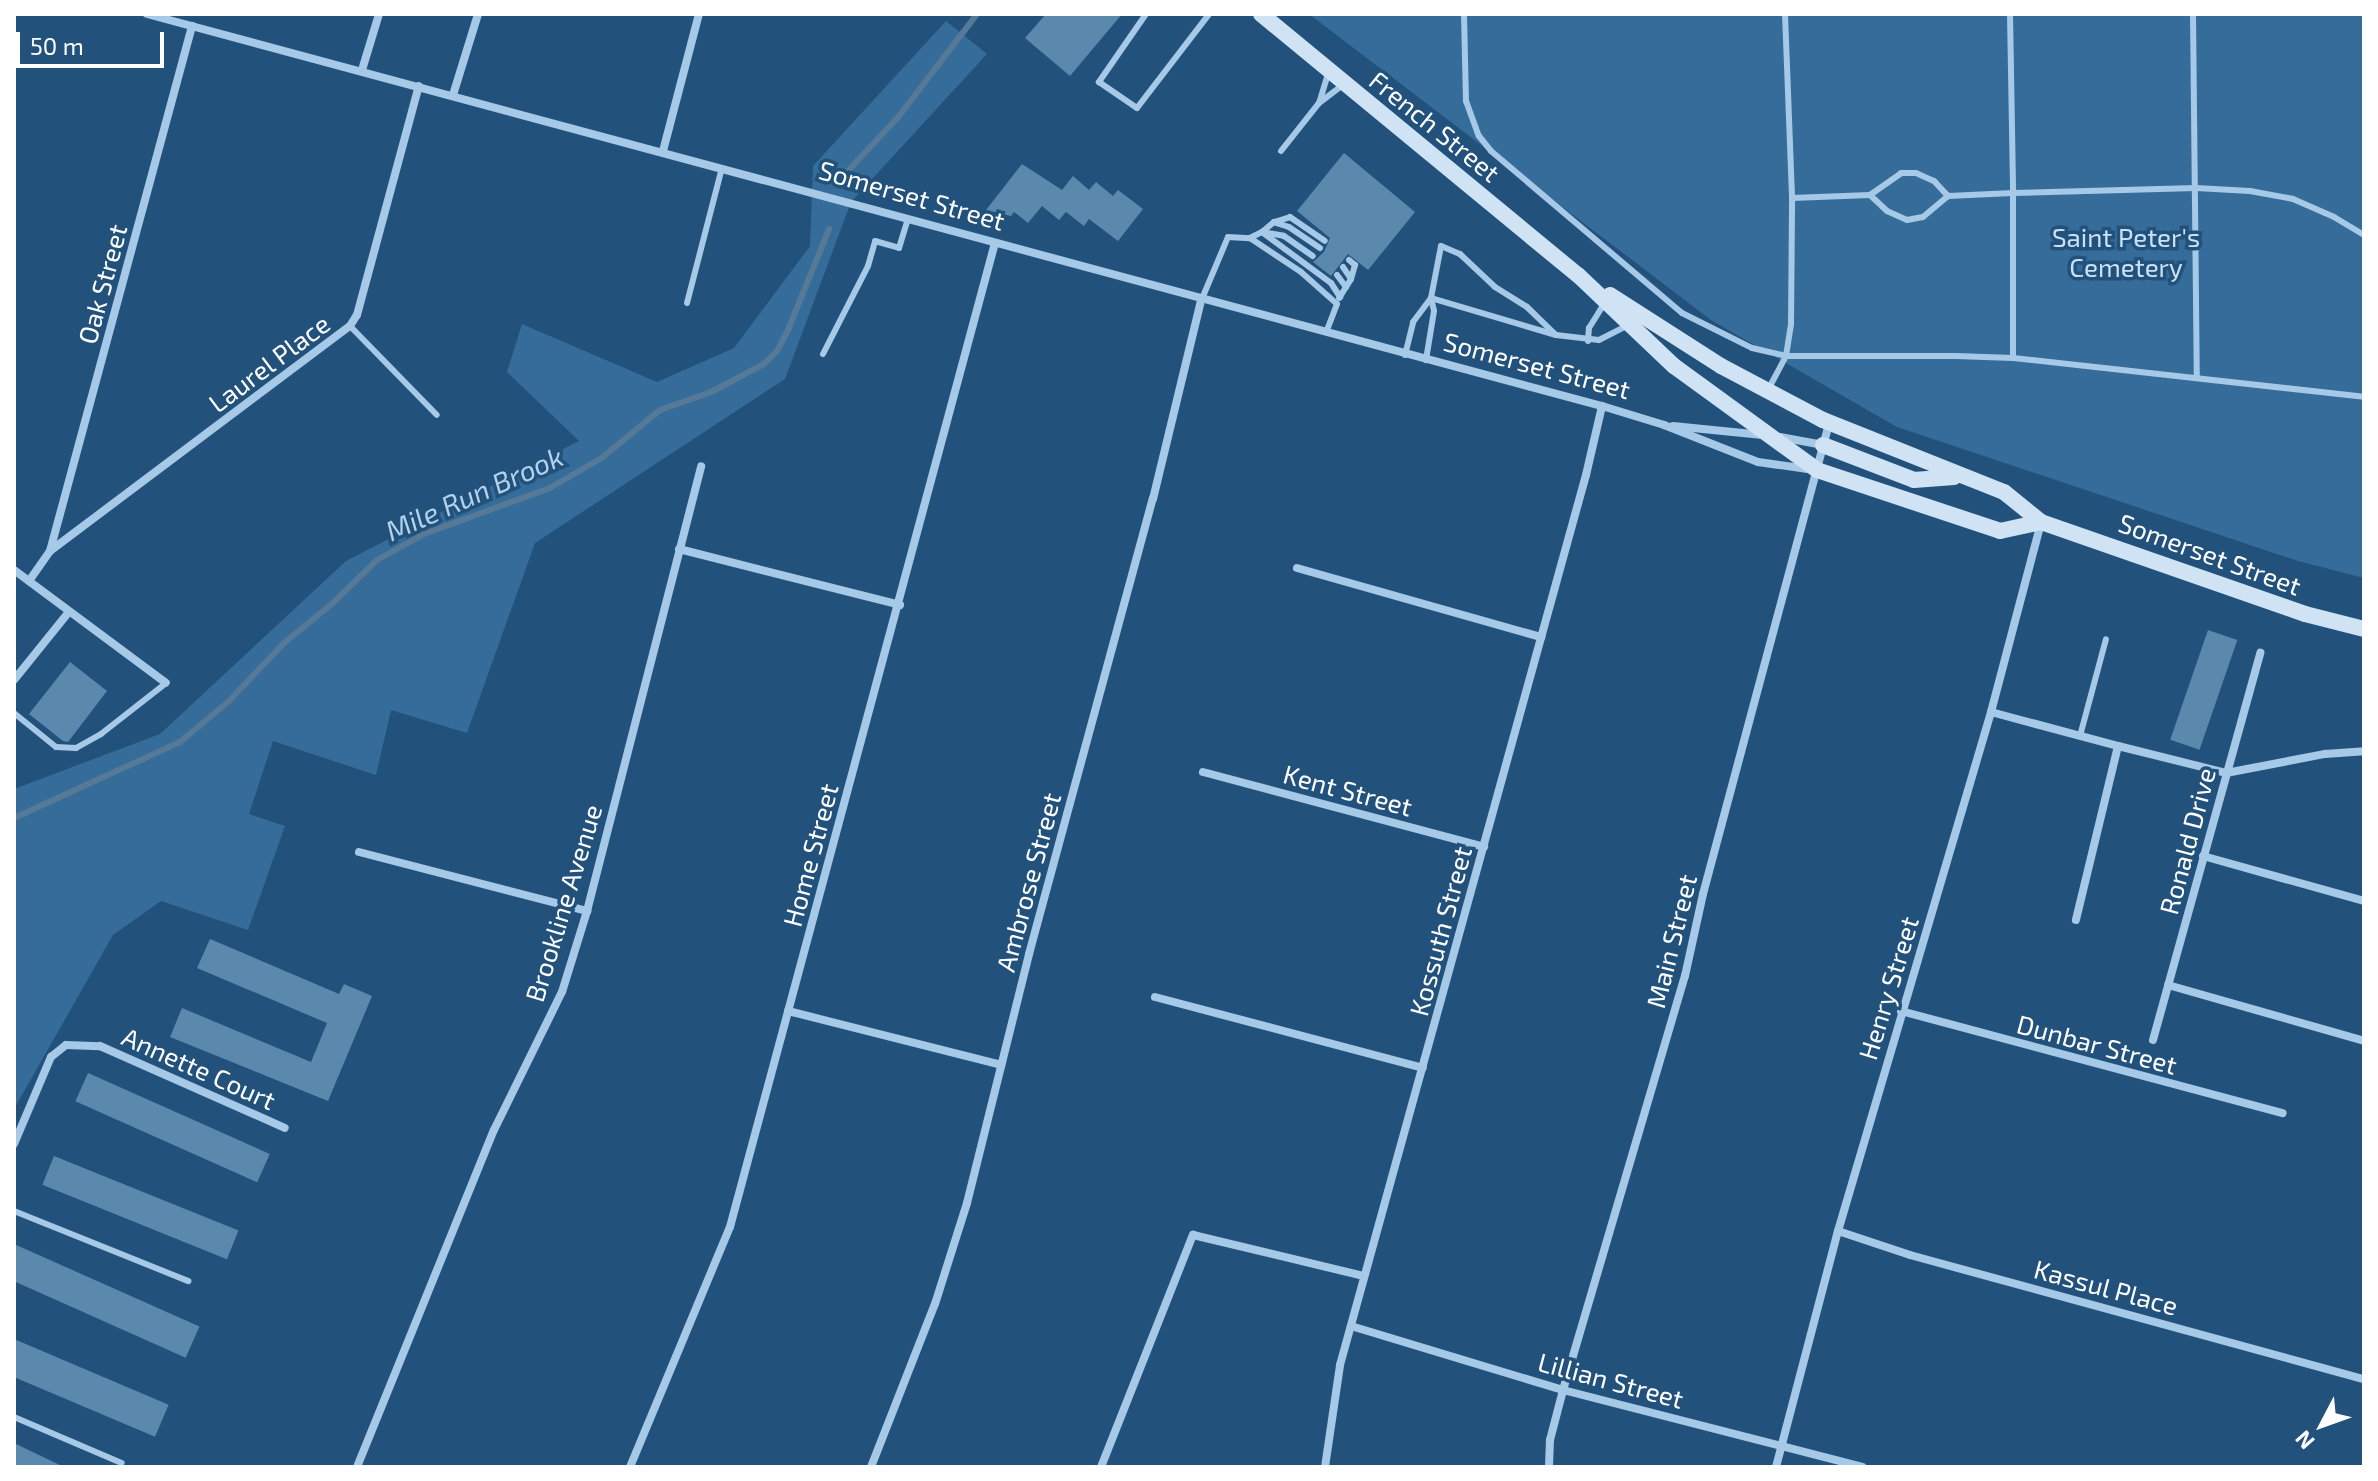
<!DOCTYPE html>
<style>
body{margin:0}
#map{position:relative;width:2378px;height:1481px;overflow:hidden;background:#22527c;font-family:"Exo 2",sans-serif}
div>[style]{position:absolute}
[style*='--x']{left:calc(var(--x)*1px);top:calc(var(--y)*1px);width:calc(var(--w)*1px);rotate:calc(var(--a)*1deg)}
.green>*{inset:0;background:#356c99}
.stream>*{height:6px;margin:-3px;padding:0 3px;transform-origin:3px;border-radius:3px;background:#567997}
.building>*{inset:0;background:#5b88ad;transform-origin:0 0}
.service>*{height:6px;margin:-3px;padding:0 3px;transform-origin:3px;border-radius:3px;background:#a5c9e6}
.minor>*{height:8px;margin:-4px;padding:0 4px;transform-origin:4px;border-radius:4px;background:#a5c9e6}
.secondary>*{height:16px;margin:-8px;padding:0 8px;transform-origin:8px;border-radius:8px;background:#cfe3f5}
span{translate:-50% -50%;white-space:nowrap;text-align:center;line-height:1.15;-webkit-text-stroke:7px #22527c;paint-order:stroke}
.street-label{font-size:26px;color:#fff}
.park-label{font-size:26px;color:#c8e1f4}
.water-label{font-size:28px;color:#b0d2ed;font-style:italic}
.frame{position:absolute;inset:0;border:16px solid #fff;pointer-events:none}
.north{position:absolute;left:2282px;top:1385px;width:80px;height:80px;-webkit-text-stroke:6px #22527c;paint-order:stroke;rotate:229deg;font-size:22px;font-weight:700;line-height:32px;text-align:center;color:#fff}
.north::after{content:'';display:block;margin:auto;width:28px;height:36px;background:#fff;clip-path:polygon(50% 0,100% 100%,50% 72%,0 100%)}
.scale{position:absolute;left:16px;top:32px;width:148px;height:36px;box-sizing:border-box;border:4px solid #fff;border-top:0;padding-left:10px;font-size:24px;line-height:28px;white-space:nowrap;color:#fff;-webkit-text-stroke:6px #22527c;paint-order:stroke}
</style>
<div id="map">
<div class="green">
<div style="clip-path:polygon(1309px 14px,2364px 14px,2364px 578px,2298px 561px,1897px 427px,1711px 320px)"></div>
<div style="clip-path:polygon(946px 21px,987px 54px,851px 202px,785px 379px,535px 543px,467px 733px,391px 710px,376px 775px,273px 741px,249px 814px,285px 826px,248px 930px,161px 901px,113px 935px,14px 1109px,14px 789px,160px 734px,346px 561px,579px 441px,507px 372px,522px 324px,657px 382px,734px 348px,810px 246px,813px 166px)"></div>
</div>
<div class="stream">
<div style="--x:845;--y:174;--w:79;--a:-47"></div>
<div style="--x:899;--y:116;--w:128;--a:-52.6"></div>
<div style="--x:14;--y:818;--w:183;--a:-24.6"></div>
<div style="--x:180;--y:742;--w:62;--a:-39.8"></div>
<div style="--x:228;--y:702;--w:81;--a:-46.5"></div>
<div style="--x:284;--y:643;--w:63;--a:-39.2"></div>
<div style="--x:333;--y:603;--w:62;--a:-44.3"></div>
<div style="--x:377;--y:560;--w:54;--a:-29"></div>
<div style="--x:424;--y:534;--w:134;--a:-20.1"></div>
<div style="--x:550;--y:488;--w:61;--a:-30.3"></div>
<div style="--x:603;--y:457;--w:74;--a:-39.5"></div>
<div style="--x:660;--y:410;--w:54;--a:-19.4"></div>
<div style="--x:711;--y:392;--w:60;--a:-27.8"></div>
<div style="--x:764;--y:364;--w:18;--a:-45"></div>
<div style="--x:777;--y:351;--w:24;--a:-62"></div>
<div style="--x:788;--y:330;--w:109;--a:-67.9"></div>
</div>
<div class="building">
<div style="clip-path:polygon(1046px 14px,1122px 14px,1070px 76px,1025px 38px)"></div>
<div style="clip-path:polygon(1344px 153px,1415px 212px,1368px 270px,1348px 254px,1331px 276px,1313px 262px,1324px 252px,1330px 238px,1297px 211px)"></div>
<div style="clip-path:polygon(1022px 164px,1062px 190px,1073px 176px,1089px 190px,1096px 182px,1113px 196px,1118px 190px,1143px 209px,1118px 241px,1089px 219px,1084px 226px,1066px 212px,1059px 220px,1042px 206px,1028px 223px,1014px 212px,1011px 216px,986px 210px)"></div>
<div style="left:2208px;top:630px;width:31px;height:116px;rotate:19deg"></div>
<div style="clip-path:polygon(70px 662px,107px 691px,68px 742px,63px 741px,29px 714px)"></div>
<div style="clip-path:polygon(210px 939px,339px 994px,344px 984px,372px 996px,328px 1101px,170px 1037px,182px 1008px,311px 1062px,327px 1023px,197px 968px)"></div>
<div style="left:88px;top:1073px;width:199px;height:31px;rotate:24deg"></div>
<div style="left:54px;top:1156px;width:199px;height:31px;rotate:22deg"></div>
<div style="left:14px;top:1244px;width:203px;height:34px;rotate:24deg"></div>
<div style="left:14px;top:1339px;width:168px;height:35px;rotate:23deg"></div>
<div style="clip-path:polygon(14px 1443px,64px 1467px,14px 1467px)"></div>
</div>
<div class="service">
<div style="--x:1146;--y:14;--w:83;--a:124.7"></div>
<div style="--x:1099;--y:82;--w:46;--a:34.4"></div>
<div style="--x:1137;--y:108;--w:118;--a:-52.5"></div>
<div style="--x:1464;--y:14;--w:87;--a:88.7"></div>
<div style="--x:1466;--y:101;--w:37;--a:70"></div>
<div style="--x:1479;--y:136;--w:19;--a:51"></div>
<div style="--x:1491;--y:151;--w:250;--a:40.3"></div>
<div style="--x:1682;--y:313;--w:78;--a:26.6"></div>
<div style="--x:1752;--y:348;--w:35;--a:13"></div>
<div style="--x:1786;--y:356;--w:32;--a:-81"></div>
<div style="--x:1791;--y:324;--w:126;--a:-89.5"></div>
<div style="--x:1792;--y:198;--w:78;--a:-2.2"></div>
<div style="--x:1870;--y:195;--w:38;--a:-35"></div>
<div style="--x:1901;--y:173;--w:15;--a:0"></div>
<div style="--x:1916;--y:173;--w:20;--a:24"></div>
<div style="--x:1934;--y:181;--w:21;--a:47"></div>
<div style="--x:1785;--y:14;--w:184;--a:87.8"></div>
<div style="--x:2010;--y:14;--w:179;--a:89"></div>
<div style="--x:2013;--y:193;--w:183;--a:-1.6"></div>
<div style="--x:2196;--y:188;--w:54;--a:3.2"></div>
<div style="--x:2250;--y:191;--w:44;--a:10.5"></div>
<div style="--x:2293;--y:199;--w:45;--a:23.7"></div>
<div style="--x:2334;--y:217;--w:35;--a:31"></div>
<div style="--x:2193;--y:14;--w:363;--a:89.4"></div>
<div style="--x:1328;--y:74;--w:30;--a:107"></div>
<div style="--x:1319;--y:103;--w:30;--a:-37"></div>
<div style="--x:1281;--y:151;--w:61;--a:-51.6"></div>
<div style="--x:1870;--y:195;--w:23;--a:43"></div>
<div style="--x:1887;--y:211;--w:22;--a:24"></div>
<div style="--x:1907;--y:220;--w:16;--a:-11"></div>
<div style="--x:1923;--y:217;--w:33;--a:-40"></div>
<div style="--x:1948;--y:196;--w:65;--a:-2.6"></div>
<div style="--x:2013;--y:193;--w:165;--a:90"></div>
<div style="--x:1274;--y:222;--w:17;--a:-17"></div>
<div style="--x:1290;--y:217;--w:42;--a:34.4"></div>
<div style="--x:1250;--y:238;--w:13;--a:-27"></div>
<div style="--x:1262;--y:232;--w:22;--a:10"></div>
<div style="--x:1284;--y:236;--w:35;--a:35"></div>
<div style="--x:1320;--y:248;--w:37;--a:-146"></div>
<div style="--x:1289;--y:227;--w:16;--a:-162"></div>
<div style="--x:1274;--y:222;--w:16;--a:140"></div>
<div style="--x:1262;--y:232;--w:86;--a:36.5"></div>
<div style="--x:1331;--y:283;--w:17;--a:57"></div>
<div style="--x:1349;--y:260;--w:8;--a:40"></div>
<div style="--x:1355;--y:265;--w:15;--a:106"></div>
<div style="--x:1343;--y:267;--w:14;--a:56"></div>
<div style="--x:1351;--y:279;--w:9;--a:122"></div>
<div style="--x:1337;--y:275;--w:15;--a:53"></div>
<div style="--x:1346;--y:287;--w:13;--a:122"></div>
<div style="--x:1201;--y:301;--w:69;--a:-67.1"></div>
<div style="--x:1228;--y:237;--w:22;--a:3"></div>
<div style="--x:1250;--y:238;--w:61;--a:33.7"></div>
<div style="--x:1301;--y:272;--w:48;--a:41.6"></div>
<div style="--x:1337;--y:304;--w:30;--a:111"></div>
<div style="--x:687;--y:303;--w:139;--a:-75.5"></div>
<div style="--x:350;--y:326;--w:124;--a:45.7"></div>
<div style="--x:1556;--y:335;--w:130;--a:-163.5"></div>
<div style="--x:1431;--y:298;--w:53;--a:-79.1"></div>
<div style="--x:1441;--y:246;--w:21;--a:23"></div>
<div style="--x:1460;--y:254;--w:48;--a:43.3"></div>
<div style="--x:1495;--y:287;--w:38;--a:32"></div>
<div style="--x:1527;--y:307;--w:40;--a:44"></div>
<div style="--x:1556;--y:335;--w:43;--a:6.6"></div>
<div style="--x:1599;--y:340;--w:30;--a:-27"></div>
<div style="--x:1588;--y:341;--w:13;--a:-86"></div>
<div style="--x:1589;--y:328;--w:32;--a:-58"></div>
<div style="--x:823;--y:354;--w:99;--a:-62.9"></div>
<div style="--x:868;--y:266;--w:26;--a:-74"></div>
<div style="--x:875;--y:241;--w:25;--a:16"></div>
<div style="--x:899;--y:248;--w:30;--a:-73"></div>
<div style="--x:1405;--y:355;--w:34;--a:-76"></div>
<div style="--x:1413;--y:322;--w:30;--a:-53"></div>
<div style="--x:1431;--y:298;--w:13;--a:77"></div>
<div style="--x:1434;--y:311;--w:50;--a:99.3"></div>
<div style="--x:1769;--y:388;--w:36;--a:-62"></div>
<div style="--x:1786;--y:356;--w:170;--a:0"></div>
<div style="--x:1956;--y:356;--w:57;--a:2"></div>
<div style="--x:2013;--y:358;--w:353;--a:6.3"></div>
<div style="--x:14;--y:713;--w:54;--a:39"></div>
<div style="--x:56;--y:747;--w:20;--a:3"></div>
<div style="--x:76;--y:748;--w:29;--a:-29"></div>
<div style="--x:101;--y:734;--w:83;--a:-38.1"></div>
<div style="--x:2080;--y:736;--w:100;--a:-75"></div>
<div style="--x:14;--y:1211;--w:188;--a:21.9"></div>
<div style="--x:14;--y:1417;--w:117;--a:23.1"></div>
</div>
<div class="minor">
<div style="--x:147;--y:14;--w:1507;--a:15.08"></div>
<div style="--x:1602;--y:406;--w:65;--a:17"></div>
<div style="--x:1664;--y:425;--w:101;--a:21.5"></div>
<div style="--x:1758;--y:462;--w:50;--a:8"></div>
<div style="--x:362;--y:70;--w:59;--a:-73.1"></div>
<div style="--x:453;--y:95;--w:85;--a:-72.8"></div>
<div style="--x:663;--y:151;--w:142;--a:-75.3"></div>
<div style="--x:1673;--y:426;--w:90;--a:5.7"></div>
<div style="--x:1780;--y:437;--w:44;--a:10.5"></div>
<div style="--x:679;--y:549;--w:228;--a:14.2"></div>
<div style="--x:50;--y:551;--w:544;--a:-74.86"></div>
<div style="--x:1297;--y:568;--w:254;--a:15.8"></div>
<div style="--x:14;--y:570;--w:189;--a:36.6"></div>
<div style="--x:29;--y:581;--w:37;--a:-55"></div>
<div style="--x:50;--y:551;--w:375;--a:-36.9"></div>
<div style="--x:350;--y:326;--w:13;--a:-58"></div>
<div style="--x:357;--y:315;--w:237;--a:-74.9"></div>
<div style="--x:14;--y:680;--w:86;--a:-51.1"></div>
<div style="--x:1991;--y:712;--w:131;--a:15"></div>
<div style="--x:2118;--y:746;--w:179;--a:103.6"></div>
<div style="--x:2118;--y:746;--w:111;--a:14"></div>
<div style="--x:2226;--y:773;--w:101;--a:-10.9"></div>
<div style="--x:2325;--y:754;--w:39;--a:-4"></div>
<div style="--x:1203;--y:772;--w:291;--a:14.9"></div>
<div style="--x:359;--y:852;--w:236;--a:14.5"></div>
<div style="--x:2203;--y:856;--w:167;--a:15.6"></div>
<div style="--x:2168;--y:985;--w:204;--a:15.9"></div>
<div style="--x:1155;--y:997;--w:277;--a:14.8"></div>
<div style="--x:788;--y:1011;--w:220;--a:14.2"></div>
<div style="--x:1901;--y:1011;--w:395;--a:15"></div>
<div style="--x:2153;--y:1040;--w:402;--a:-74.5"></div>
<div style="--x:14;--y:1144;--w:95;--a:-67"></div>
<div style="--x:51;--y:1057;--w:19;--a:-39"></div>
<div style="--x:66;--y:1045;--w:34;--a:2"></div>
<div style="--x:100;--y:1046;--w:202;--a:23.9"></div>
<div style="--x:1838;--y:1231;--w:76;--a:18.4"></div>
<div style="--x:1910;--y:1255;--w:471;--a:15.3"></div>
<div style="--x:1351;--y:1326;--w:221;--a:16.8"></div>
<div style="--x:1563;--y:1390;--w:309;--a:14.4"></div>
<div style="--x:357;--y:1467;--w:364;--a:-67.9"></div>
<div style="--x:494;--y:1130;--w:154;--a:-63.8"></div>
<div style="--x:562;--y:992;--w:85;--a:-72.8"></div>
<div style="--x:587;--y:911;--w:459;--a:-75.6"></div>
<div style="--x:630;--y:1467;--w:260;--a:-67.4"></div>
<div style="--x:730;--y:1227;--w:1019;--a:-74.93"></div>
<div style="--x:871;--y:1467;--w:175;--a:-68.6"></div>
<div style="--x:935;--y:1304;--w:106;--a:-72.4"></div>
<div style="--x:967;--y:1203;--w:257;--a:-76"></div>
<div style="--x:1029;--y:954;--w:472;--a:-74.8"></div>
<div style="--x:1153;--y:499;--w:204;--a:-76.4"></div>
<div style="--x:1101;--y:1467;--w:250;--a:-68.4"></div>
<div style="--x:1193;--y:1235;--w:176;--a:13.5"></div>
<div style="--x:1325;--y:1467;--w:103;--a:-81.6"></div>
<div style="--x:1340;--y:1365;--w:923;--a:-74.55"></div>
<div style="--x:1586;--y:475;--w:71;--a:-76.9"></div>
<div style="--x:1549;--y:1467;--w:27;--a:-88"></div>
<div style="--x:1550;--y:1440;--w:52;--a:-75.4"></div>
<div style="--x:1563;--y:1390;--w:432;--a:-73.6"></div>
<div style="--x:1685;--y:976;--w:84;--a:-77.6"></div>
<div style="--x:1703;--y:894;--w:488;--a:-75"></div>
<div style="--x:1776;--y:1467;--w:244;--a:-75.3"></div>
<div style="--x:1838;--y:1231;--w:541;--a:-73.57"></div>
<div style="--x:1991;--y:712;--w:196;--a:-75.2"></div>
</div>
<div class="secondary">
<div style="--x:1261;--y:14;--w:411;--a:39.5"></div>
<div style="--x:1578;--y:275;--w:132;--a:43.5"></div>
<div style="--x:1674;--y:366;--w:177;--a:36"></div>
<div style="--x:1817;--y:470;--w:193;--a:18.4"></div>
<div style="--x:2000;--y:531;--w:42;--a:-12.4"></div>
<div style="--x:1610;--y:295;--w:132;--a:32.6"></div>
<div style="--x:1721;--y:366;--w:115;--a:27.9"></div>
<div style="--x:1823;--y:420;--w:195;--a:21.7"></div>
<div style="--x:2004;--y:492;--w:48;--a:39"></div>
<div style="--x:2041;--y:522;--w:280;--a:19.2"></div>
<div style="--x:2305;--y:614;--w:61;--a:14.3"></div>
<div style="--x:1823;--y:445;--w:97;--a:21"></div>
<div style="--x:1914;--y:480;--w:40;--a:-4.3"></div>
</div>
<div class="street-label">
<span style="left:1435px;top:126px;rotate:39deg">French Street</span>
<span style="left:912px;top:195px;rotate:16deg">Somerset Street</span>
<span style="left:102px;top:284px;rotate:-75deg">Oak Street</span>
<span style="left:269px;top:363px;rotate:-37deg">Laurel Place</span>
<span style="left:1537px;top:365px;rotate:15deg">Somerset Street</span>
<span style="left:2210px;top:554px;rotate:20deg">Somerset Street</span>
<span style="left:1348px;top:790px;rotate:15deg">Kent Street</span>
<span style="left:2187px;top:841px;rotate:-75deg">Ronald Drive</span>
<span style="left:810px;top:855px;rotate:-75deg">Home Street</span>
<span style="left:1028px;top:882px;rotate:-75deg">Ambrose Street</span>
<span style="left:563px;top:903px;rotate:-73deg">Brookline Avenue</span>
<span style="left:1440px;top:931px;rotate:-75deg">Kossuth Street</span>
<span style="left:1671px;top:941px;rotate:-76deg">Main Street</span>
<span style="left:1888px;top:988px;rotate:-73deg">Henry Street</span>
<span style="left:2097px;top:1044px;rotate:15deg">Dunbar Street</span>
<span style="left:199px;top:1068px;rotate:24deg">Annette Court</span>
<span style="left:2106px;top:1287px;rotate:15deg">Kassul Place</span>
<span style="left:1611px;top:1380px;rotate:15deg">Lillian Street</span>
</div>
<div class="park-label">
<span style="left:2126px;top:252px">Saint Peter's<br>Cemetery</span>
</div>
<div class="water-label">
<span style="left:474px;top:493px;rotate:-24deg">Mile Run Brook</span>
</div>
<div class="frame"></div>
<div class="north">N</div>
<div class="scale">50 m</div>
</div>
